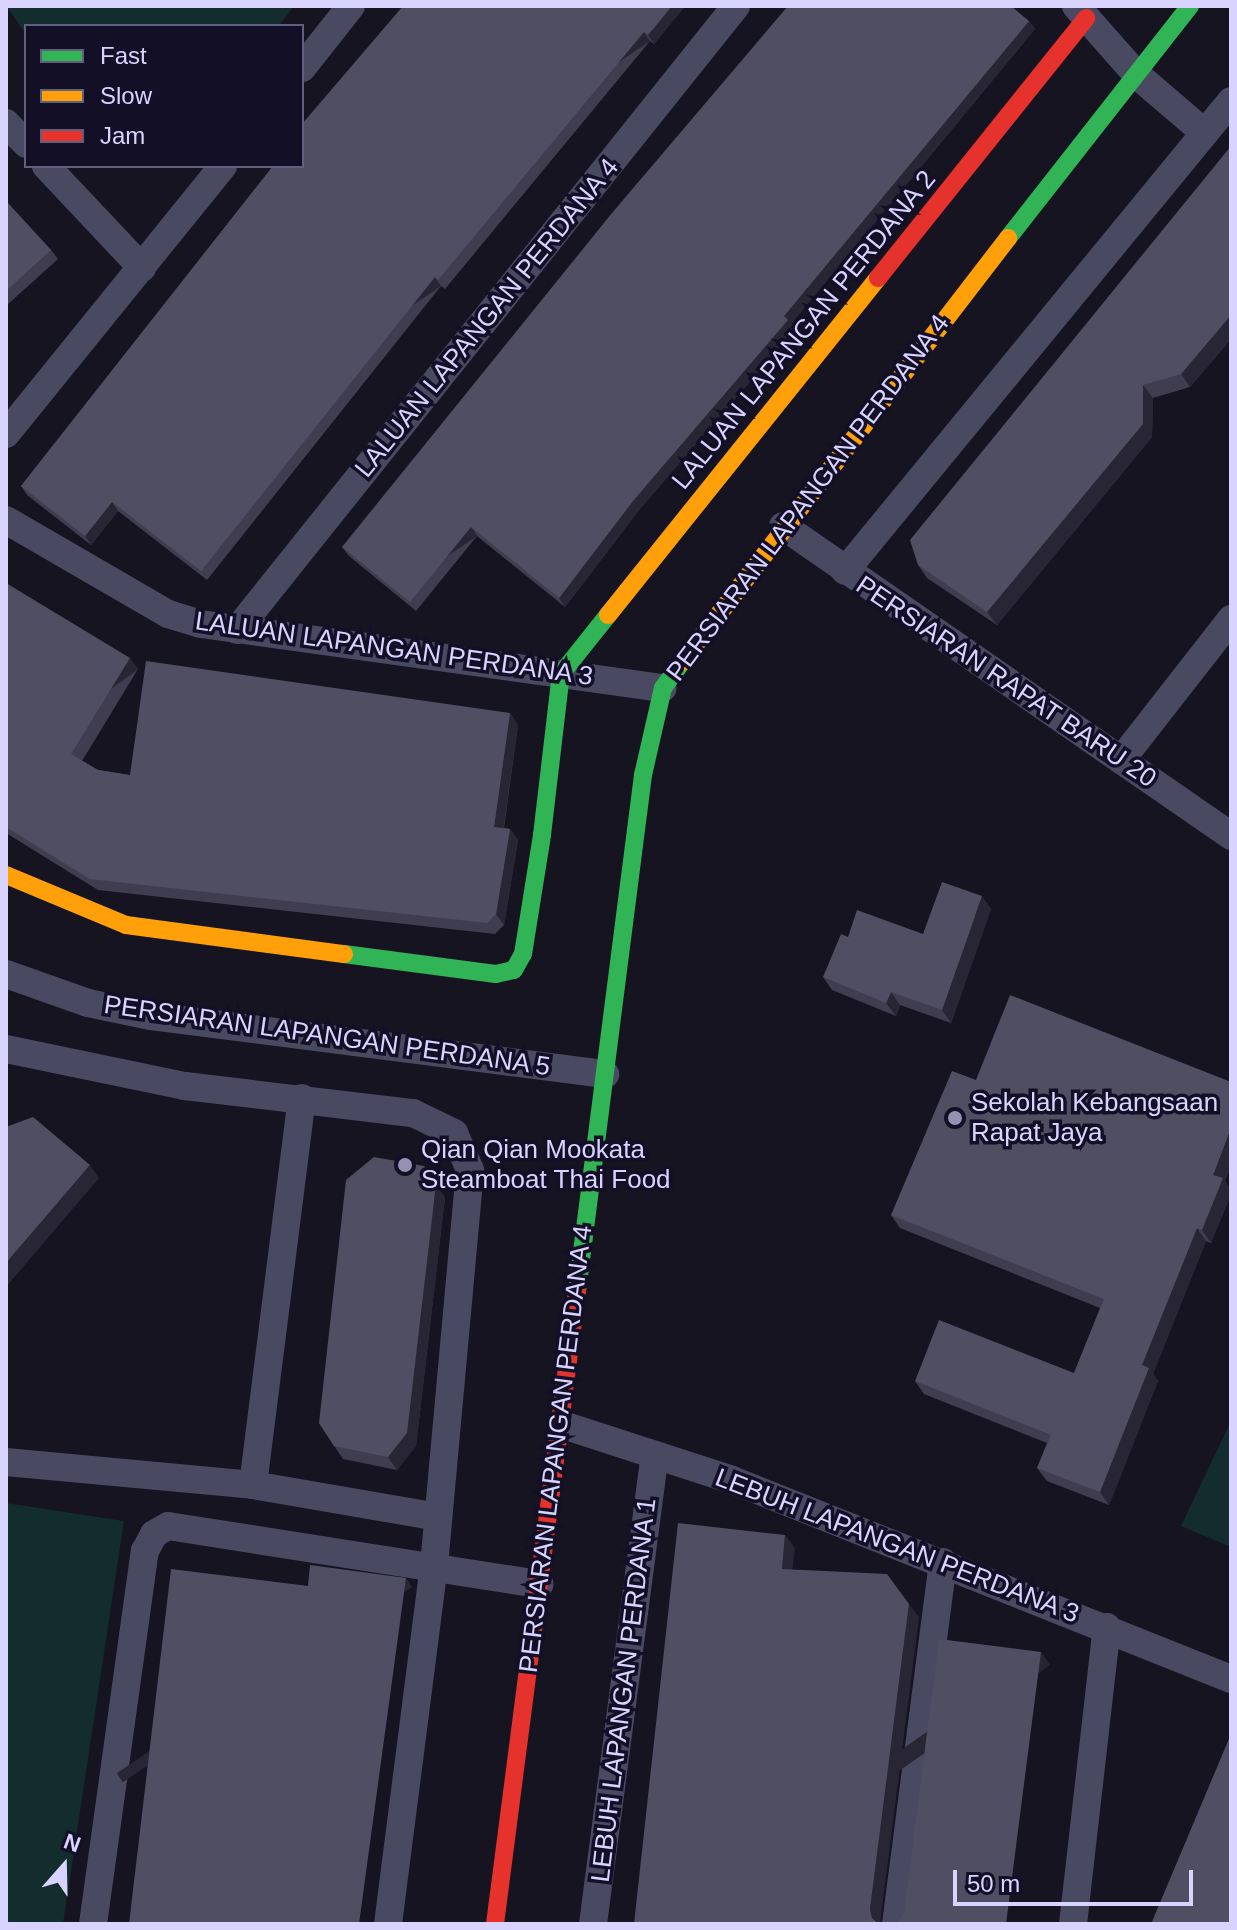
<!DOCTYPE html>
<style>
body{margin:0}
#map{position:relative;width:1237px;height:1930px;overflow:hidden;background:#161421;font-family:Arial,sans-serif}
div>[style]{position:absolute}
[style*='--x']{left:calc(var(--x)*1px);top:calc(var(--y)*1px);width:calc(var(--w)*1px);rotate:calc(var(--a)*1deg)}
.green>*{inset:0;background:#132c2d}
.street>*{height:28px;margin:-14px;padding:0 14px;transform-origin:14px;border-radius:14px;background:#4a4962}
.fast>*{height:18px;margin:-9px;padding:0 9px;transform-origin:9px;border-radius:9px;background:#30b455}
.slow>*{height:18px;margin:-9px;padding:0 9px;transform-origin:9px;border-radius:9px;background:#ff9f0a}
.jam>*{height:18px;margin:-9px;padding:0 9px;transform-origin:9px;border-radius:9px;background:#e5322d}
.wall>*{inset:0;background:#403d50}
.shaded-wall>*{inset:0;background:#282635;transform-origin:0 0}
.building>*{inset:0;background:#504e63}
.dots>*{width:22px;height:22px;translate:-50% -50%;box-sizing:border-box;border:4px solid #130f26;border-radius:50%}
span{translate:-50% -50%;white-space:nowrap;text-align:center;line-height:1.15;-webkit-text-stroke:7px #130f26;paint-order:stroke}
.street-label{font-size:26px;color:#d9d4ff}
.poi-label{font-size:26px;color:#d9d4ff}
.left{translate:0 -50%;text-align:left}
.frame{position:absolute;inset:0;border:8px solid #d9d4ff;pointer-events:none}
.legend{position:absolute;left:24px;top:24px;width:280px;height:144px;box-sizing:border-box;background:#130f26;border:2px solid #625e7d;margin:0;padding:10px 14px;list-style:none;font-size:24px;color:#d9d4ff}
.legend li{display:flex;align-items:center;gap:16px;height:40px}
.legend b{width:40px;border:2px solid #625e7d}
.north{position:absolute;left:24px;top:1826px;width:80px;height:80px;-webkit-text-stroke:6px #130f26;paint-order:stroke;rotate:20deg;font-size:22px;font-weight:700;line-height:32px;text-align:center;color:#d9d4ff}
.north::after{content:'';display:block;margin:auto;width:28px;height:36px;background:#d9d4ff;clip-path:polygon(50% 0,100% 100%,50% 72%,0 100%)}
.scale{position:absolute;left:953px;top:1870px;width:240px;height:36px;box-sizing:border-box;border:4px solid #d9d4ff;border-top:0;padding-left:10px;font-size:24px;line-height:28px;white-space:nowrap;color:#d9d4ff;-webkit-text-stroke:6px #130f26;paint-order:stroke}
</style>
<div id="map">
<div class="green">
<div style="clip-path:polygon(6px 6px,294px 6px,279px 26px,26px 26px,26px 34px)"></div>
<div style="clip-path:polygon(1231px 1421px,1231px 1547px,1181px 1526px)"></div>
<div style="clip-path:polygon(6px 1503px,124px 1521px,63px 1924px,6px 1924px)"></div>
</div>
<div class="street">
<div style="--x:1076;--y:6;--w:92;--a:48.5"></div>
<div style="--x:1137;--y:75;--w:89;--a:40.5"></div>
<div style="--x:302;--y:68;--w:79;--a:-51.7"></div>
<div style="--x:6;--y:123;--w:29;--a:46"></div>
<div style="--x:46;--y:166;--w:140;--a:46.7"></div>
<div style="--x:6;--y:434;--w:345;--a:-51"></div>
<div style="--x:6;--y:520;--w:187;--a:30.1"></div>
<div style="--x:168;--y:614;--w:34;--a:17"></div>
<div style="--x:201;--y:624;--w:466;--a:7.9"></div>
<div style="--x:783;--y:526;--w:545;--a:34.68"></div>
<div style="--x:845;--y:571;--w:608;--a:-50.6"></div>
<div style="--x:237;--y:630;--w:799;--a:-51.35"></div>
<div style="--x:1121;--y:760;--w:179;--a:-52"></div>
<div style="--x:6;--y:974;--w:87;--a:19.5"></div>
<div style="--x:88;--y:1003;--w:64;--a:11.7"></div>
<div style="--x:151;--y:1016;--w:458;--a:7.3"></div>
<div style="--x:6;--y:1049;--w:183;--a:11.7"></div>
<div style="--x:185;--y:1086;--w:230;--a:6.8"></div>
<div style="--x:413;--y:1113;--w:46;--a:26"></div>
<div style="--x:454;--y:1133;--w:40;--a:66.6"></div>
<div style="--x:470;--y:1170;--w:397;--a:95.2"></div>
<div style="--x:434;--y:1565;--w:362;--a:97.3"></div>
<div style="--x:560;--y:1424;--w:181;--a:18"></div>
<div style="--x:732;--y:1480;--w:537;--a:21.74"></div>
<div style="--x:6;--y:1462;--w:248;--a:5.3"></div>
<div style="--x:253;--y:1485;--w:188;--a:9.8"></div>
<div style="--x:253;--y:1485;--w:390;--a:-82.8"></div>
<div style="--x:93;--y:1924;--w:377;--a:-82.1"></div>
<div style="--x:145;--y:1551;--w:19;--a:-62"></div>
<div style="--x:154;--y:1534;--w:16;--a:-30"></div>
<div style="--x:168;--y:1526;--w:376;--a:8.9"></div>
<div style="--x:593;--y:1924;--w:473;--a:-82.5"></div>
<div style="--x:896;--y:1924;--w:365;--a:-82.6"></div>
<div style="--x:1073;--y:1924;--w:299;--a:-83.5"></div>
</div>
<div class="fast">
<div style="--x:1008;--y:238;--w:295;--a:-51.9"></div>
<div style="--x:344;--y:954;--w:153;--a:7.5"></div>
<div style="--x:496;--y:974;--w:18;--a:-13"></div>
<div style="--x:514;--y:970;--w:18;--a:-61"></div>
<div style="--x:523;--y:954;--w:121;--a:-80.9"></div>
<div style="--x:542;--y:835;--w:162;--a:-83.3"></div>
<div style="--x:561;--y:674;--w:75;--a:-51.5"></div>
<div style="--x:577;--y:1291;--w:520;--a:-82.71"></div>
<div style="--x:643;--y:775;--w:89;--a:-77.1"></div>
<div style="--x:663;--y:688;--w:32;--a:-54"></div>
</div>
<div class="slow">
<div style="--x:608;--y:615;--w:432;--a:-51.3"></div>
<div style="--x:682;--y:662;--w:535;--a:-52.44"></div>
<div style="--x:6;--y:875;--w:130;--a:22.6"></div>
<div style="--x:126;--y:925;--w:220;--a:7.6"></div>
</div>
<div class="jam">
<div style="--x:878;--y:278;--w:333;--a:-51.3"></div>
<div style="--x:495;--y:1924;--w:638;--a:-82.62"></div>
</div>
<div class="wall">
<div style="clip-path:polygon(685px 6px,654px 44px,650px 41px,445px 289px,441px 286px,207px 580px,118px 511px,91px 545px,27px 495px,21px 486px,273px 166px)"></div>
<div style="clip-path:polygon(1029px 21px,1035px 29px,791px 324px,795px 329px,639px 510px,565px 607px,477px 536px,416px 611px,349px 556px,342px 547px)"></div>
<div style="clip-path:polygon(1231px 146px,1231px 339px,1190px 387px,1153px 398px,1152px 437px,997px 625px,927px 578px,918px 565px)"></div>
<div style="clip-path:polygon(6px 201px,51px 250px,58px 259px,6px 306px)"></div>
<div style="clip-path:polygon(6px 583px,138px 669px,82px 761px,98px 770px,130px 775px,510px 713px,518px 725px,504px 828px,510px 829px,518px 840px,504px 925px,495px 934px,98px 890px,6px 833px)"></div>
<div style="clip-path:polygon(991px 909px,951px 1023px,900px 1005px,896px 1016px,832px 990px,823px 977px,848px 937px,923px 934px)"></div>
<div style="clip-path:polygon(976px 1080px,1231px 1082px,1231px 1165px,1225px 1181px,1231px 1190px,1231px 1194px,1211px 1243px,1206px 1241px,1153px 1374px,1158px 1381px,1109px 1505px,1047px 1481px,1037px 1468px,1047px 1443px,924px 1394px,915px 1381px,1074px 1373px,1100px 1308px,900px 1228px,891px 1215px)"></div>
<div style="clip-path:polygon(445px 1197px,416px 1446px,397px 1470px,343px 1459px,319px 1423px)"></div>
</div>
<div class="shaded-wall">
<div style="clip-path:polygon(672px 6px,685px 6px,654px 44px,648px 35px)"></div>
<div style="clip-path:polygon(1029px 21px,1035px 29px,791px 324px,795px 329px,639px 510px,565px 607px,559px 598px,633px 501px,784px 316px)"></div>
<div style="left:644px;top:32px;width:11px;height:322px;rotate:56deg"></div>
<div style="left:435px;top:277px;width:11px;height:376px;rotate:56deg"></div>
<div style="clip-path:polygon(1231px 315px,1231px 339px,1190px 387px,1181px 374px)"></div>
<div style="clip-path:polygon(1143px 385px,1153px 398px,1152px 437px,997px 625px,987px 612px)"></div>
<div style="clip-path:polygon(112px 502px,118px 511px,91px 545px,85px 536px)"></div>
<div style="left:471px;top:527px;width:11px;height:97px;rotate:56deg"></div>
<div style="left:130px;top:658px;width:14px;height:113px;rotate:54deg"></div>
<div style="clip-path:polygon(510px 713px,518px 725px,502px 838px,494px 827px)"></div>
<div style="clip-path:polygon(510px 829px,518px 840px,504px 925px,496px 914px)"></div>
<div style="clip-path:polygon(982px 896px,991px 909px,951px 1023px,942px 1010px)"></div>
<div style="clip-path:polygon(891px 992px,900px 1005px,896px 1016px,886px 1003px)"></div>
<div style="clip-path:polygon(1231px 1128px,1231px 1165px,1225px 1181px,1231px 1190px,1231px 1194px,1211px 1243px,1202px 1230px,1213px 1175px)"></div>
<div style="clip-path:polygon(90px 1165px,99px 1178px,6px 1287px,6px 1263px)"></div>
<div style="clip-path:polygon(424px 1166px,445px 1197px,416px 1446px,397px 1470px,388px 1457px)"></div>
<div style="clip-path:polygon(1197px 1228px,1206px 1241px,1153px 1374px,1158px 1381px,1109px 1505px,1100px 1492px,1142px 1365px)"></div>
<div style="clip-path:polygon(785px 1535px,795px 1548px,791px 1582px,782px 1569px)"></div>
<div style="left:406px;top:1578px;width:11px;height:349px;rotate:56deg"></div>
<div style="clip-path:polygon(909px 1604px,919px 1617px,880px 1924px,872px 1918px,870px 1909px)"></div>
<div style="left:1041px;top:1652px;width:16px;height:274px;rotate:55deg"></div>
</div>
<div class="building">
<div style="clip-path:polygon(403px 6px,672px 6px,648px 35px,644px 32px,438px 280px,435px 277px,201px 571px,112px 502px,85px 536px,21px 486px,273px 166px,302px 166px,302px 124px)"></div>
<div style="clip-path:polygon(788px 6px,1011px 6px,1029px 21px,784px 316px,788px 320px,633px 501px,559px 598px,471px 527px,410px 602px,342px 547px,612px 213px)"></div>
<div style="clip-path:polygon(1231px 146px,1231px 315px,1181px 374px,1143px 385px,1143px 424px,987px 612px,918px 565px,910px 540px)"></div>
<div style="clip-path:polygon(6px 201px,51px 250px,6px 291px)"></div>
<div style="clip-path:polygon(6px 583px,130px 658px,71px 754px,98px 770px,130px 775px,146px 661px,510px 713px,494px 827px,510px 829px,496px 914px,487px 923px,90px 879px,6px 827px)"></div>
<div style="clip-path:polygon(942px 882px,982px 896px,942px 1010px,891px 992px,886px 1003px,823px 977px,841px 934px,848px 937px,857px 910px,923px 934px)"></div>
<div style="clip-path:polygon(1010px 995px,1231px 1082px,1231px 1128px,1213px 1175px,1223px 1178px,1202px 1230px,1197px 1228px,1142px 1365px,1149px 1368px,1100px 1492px,1037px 1468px,1051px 1435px,915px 1381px,939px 1320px,1074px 1373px,1104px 1299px,891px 1215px,952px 1071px,976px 1080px)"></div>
<div style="clip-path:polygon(33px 1117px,90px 1165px,6px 1263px,6px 1127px)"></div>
<div style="clip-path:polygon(374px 1157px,424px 1166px,436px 1184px,407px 1433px,388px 1457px,334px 1446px,319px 1423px,346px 1180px)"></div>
<div style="clip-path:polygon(678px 1523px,785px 1535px,782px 1569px,887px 1574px,909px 1604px,870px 1909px,872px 1918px,879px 1924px,634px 1924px)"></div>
<div style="clip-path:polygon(310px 1565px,406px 1578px,359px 1924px,129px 1924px,171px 1569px,308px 1586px)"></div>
<div style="clip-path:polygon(939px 1639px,1041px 1652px,1006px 1924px,896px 1924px,904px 1913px)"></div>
<div style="clip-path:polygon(1231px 1734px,1231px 1924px,1151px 1924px)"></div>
</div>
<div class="dots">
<div style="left:955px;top:1118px;background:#9591b1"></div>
<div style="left:405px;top:1165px;background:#9591b1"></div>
</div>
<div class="street-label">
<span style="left:487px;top:318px;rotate:-51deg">LALUAN LAPANGAN PERDANA 4</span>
<span style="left:804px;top:330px;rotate:-51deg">LALUAN LAPANGAN PERDANA 2</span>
<span style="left:808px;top:498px;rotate:-53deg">PERSIARAN LAPANGAN PERDANA 4</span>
<span style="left:394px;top:649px;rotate:8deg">LALUAN LAPANGAN PERDANA 3</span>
<span style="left:1006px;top:682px;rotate:34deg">PERSIARAN RAPAT BARU 20</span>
<span style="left:327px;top:1036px;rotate:8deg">PERSIARAN LAPANGAN PERDANA 5</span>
<span style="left:556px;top:1449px;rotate:-83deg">PERSIARAN LAPANGAN PERDANA 4</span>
<span style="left:897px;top:1546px;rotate:21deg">LEBUH LAPANGAN PERDANA 3</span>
<span style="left:624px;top:1690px;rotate:-83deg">LEBUH LAPANGAN PERDANA 1</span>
</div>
<div class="poi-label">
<span class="left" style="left:971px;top:1118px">Sekolah Kebangsaan<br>Rapat Jaya</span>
<span class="left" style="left:421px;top:1165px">Qian Qian Mookata<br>Steamboat Thai Food</span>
</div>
<div class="frame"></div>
<ul class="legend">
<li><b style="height:10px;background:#30b455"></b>Fast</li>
<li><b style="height:10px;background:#ff9f0a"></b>Slow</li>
<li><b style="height:10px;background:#e5322d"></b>Jam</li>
</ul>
<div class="north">N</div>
<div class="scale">50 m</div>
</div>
